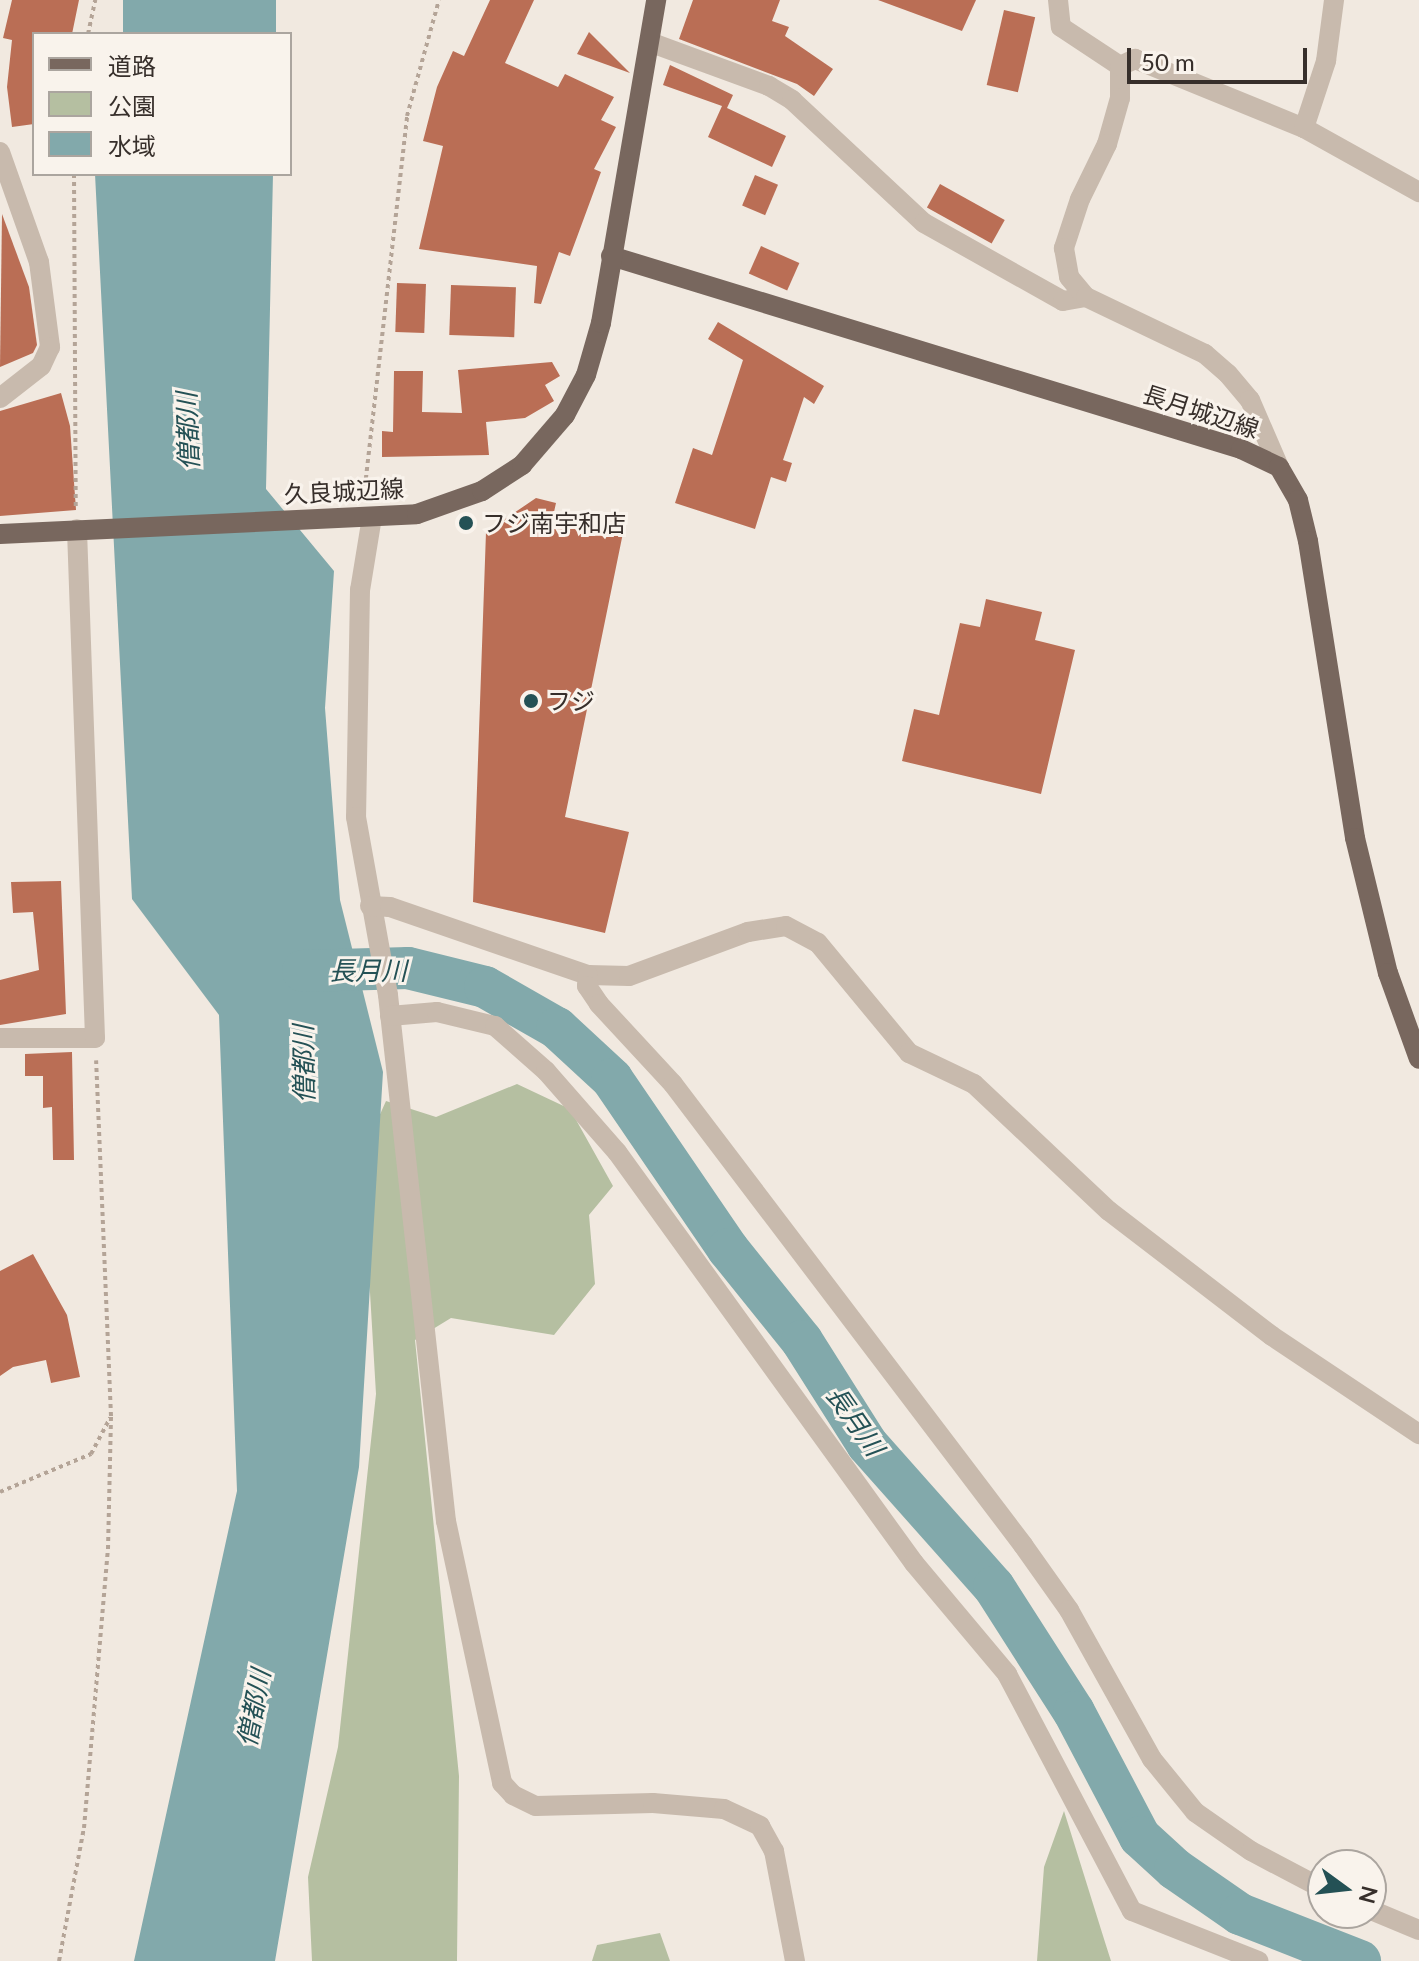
<!DOCTYPE html>
<meta charset="utf-8">
<style>
body{margin:0}
#map{position:relative;width:1419px;height:1961px;overflow:hidden;background:#f1e9e0;font-family:Lato,"Noto Sans JP",sans-serif}
div>[style]{position:absolute}
[style*='--x']{left:calc(var(--x)*1px);top:calc(var(--y)*1px);width:calc(var(--w)*1px);rotate:calc(var(--a)*1deg)}
.green>*{inset:0;background:#b5bfa1}
.water>*{inset:0;background:#82a9ab;transform-origin:0 0}
.river>*{height:42px;margin:-21px;padding:0 21px;transform-origin:21px;border-radius:21px;background:#82a9ab}
.building>*{inset:0;background:#ba6e55;transform-origin:0 0}
.path>*{height:4px;margin-top:-2px;transform-origin:0;background:repeating-linear-gradient(90deg,#b4a497 0 4px,transparent 0 8px)}
.minor>*{height:20px;margin:-10px;padding:0 10px;transform-origin:10px;border-radius:10px;background:#c8baad}
.major>*{height:20px;margin:-10px;padding:0 10px;transform-origin:10px;border-radius:10px;background:#78675e}
.dots>*{width:22px;height:22px;translate:-50% -50%;box-sizing:border-box;border:4px solid #f9f3ec;border-radius:50%}
span{translate:-50% -50%;white-space:nowrap;text-align:center;line-height:1.15;-webkit-text-stroke:6px #f9f3ec;paint-order:stroke}
.street-label{font-size:24px;color:#372f2b}
.poi-label{font-size:24px;color:#372f2b}
.left{translate:0 -50%;text-align:left}
.water-label{font-size:26px;color:#245155;font-style:italic}
.legend{position:absolute;left:32px;top:32px;width:260px;height:144px;box-sizing:border-box;background:#f9f3ec;border:2px solid #aba59f;margin:0;padding:10px 14px;list-style:none;font-size:24px;color:#372f2b}
.legend li{display:flex;align-items:center;gap:16px;height:40px}
.legend b{width:40px;border:2px solid #aba59f}
.north{position:absolute;left:1307px;top:1849px;width:80px;height:80px;box-sizing:border-box;background:#f9f3ec;border:2px solid #aba59f;border-radius:50%;rotate:105deg;font-size:22px;font-weight:700;line-height:32px;text-align:center;color:#372f2b}
.north::after{content:'';display:block;margin:auto;width:28px;height:36px;background:#245155;clip-path:polygon(50% 0,100% 100%,50% 72%,0 100%)}
.scale{position:absolute;left:1127px;top:48px;width:180px;height:36px;box-sizing:border-box;border:4px solid #372f2b;border-top:0;padding-left:10px;font-size:24px;line-height:28px;white-space:nowrap;color:#372f2b;-webkit-text-stroke:6px #f9f3ec;paint-order:stroke}
</style>
<div id="map">
<div class="green">
<div style="clip-path:polygon(517px 1084px,570px 1109px,613px 1186px,589px 1215px,595px 1284px,554px 1335px,451px 1318px,415px 1340px,459px 1776px,457px 1961px,312px 1961px,308px 1877px,338px 1747px,376px 1394px,364px 1191px,373px 1130px,386px 1101px,436px 1117px)"></div>
<div style="clip-path:polygon(1064px 1811px,1104px 1939px,1111px 1961px,1037px 1961px,1044px 1867px)"></div>
<div style="clip-path:polygon(660px 1933px,670px 1961px,592px 1961px,597px 1945px)"></div>
</div>
<div class="water">
<div style="left:123px;top:0;width:153px;height:35px"></div>
<div style="clip-path:polygon(95px 174px,273px 174px,266px 489px,334px 571px,325px 708px,340px 900px,383px 1072px,359px 1467px,275px 1961px,134px 1961px,237px 1491px,219px 1015px,132px 899px)"></div>
</div>
<div class="river">
<div style="--x:303;--y:971;--w:105;--a:-1.6"></div>
<div style="--x:408;--y:968;--w:79;--a:13.9"></div>
<div style="--x:485;--y:987;--w:83;--a:29.7"></div>
<div style="--x:557;--y:1028;--w:75;--a:42.8"></div>
<div style="--x:612;--y:1079;--w:206;--a:55.7"></div>
<div style="--x:728;--y:1249;--w:118;--a:51.2"></div>
<div style="--x:802;--y:1341;--w:122;--a:57.7"></div>
<div style="--x:867;--y:1444;--w:191;--a:48.4"></div>
<div style="--x:994;--y:1587;--w:148;--a:57.4"></div>
<div style="--x:1074;--y:1712;--w:141;--a:62.2"></div>
<div style="--x:1140;--y:1837;--w:47;--a:42.4"></div>
<div style="--x:1175;--y:1869;--w:79;--a:34.7"></div>
<div style="--x:1240;--y:1914;--w:129;--a:21.4"></div>
</div>
<div class="building">
<div style="clip-path:polygon(12px 0,79px 0,72px 34px,34px 34px,34px 124px,12px 127px,7px 87px,12px 40px,3px 38px)"></div>
<div style="clip-path:polygon(490px 0,534px 0,505px 63px,558px 87px,565px 74px,614px 97px,601px 120px,616px 127px,594px 169px,601px 172px,570px 256px,559px 252px,541px 304px,534px 303px,537px 266px,419px 249px,443px 146px,423px 141px,437px 87px,453px 51px,464px 56px)"></div>
<div style="clip-path:polygon(693px 0,780px 0,772px 21px,789px 27px,785px 36px,833px 69px,814px 96px,797px 84px,679px 39px)"></div>
<div style="clip-path:polygon(878px 0,976px 0,962px 31px)"></div>
<div style="left:1004px;top:10px;width:32px;height:77px;rotate:13deg"></div>
<div style="clip-path:polygon(589px 32px,630px 73px,577px 54px)"></div>
<div style="clip-path:polygon(670px 65px,733px 95px,727px 108px,786px 136px,772px 167px,708px 137px,722px 106px,663px 85px)"></div>
<div style="left:755px;top:175px;width:25px;height:33px;rotate:23deg"></div>
<div style="left:940px;top:184px;width:74px;height:27px;rotate:29deg"></div>
<div style="clip-path:polygon(2px 214px,29px 287px,37px 345px,33px 353px,0 367px)"></div>
<div style="left:761px;top:246px;width:42px;height:30px;rotate:24deg"></div>
<div style="left:397px;top:283px;width:29px;height:49px;rotate:2deg"></div>
<div style="left:451px;top:285px;width:65px;height:50px;rotate:2deg"></div>
<div style="clip-path:polygon(718px 322px,824px 386px,814px 404px,804px 397px,783px 460px,792px 463px,786px 482px,771px 477px,755px 529px,675px 503px,693px 448px,712px 455px,743px 360px,708px 339px)"></div>
<div style="clip-path:polygon(552px 362px,560px 376px,545px 385px,554px 401px,525px 418px,486px 422px,489px 455px,382px 457px,382px 431px,393px 432px,394px 371px,423px 371px,422px 412px,462px 413px,458px 370px)"></div>
<div style="clip-path:polygon(61px 393px,70px 426px,76px 510px,0 516px,0 411px)"></div>
<div style="clip-path:polygon(536px 498px,556px 503px,554px 512px,624px 528px,565px 817px,629px 832px,605px 933px,473px 902px,486px 532px)"></div>
<div style="clip-path:polygon(986px 599px,1042px 612px,1035px 640px,1075px 650px,1041px 794px,902px 761px,914px 709px,939px 715px,960px 623px,980px 627px)"></div>
<div style="clip-path:polygon(61px 881px,66px 1014px,0 1025px,0 980px,39px 970px,33px 912px,13px 913px,11px 882px)"></div>
<div style="clip-path:polygon(72px 1052px,74px 1160px,53px 1160px,52px 1107px,43px 1108px,43px 1076px,25px 1076px,25px 1054px)"></div>
<div style="clip-path:polygon(33px 1254px,67px 1315px,80px 1377px,51px 1383px,46px 1360px,13px 1367px,0 1376px,0 1271px)"></div>
</div>
<div class="path">
<div style="--x:88;--y:34;--w:35;--a:-78"></div>
<div style="--x:74;--y:174;--w:334;--a:89.7"></div>
<div style="--x:364;--y:495;--w:381;--a:-83.5"></div>
<div style="--x:407;--y:116;--w:120;--a:-74.6"></div>
<div style="--x:0;--y:1492;--w:99;--a:-22.7"></div>
<div style="--x:91;--y:1454;--w:41;--a:-62.2"></div>
<div style="--x:59;--y:1961;--w:135;--a:-79.4"></div>
<div style="--x:84;--y:1828;--w:280;--a:-85.1"></div>
<div style="--x:108;--y:1549;--w:133;--a:-88.7"></div>
<div style="--x:111;--y:1416;--w:356;--a:-92.4"></div>
</div>
<div class="minor">
<div style="--x:1058;--y:0;--w:27;--a:84"></div>
<div style="--x:1061;--y:27;--w:71;--a:33.5"></div>
<div style="--x:652;--y:43;--w:125;--a:20.2"></div>
<div style="--x:769;--y:86;--w:27;--a:31"></div>
<div style="--x:792;--y:100;--w:180;--a:43"></div>
<div style="--x:924;--y:223;--w:159;--a:29.3"></div>
<div style="--x:1063;--y:301;--w:23;--a:-10"></div>
<div style="--x:1120;--y:66;--w:32;--a:90"></div>
<div style="--x:1120;--y:98;--w:48;--a:105.8"></div>
<div style="--x:1107;--y:144;--w:61;--a:116.1"></div>
<div style="--x:1080;--y:199;--w:52;--a:108.1"></div>
<div style="--x:1064;--y:248;--w:29;--a:80"></div>
<div style="--x:1069;--y:277;--w:26;--a:50"></div>
<div style="--x:1086;--y:297;--w:132;--a:25.6"></div>
<div style="--x:1205;--y:354;--w:30;--a:41"></div>
<div style="--x:1228;--y:374;--w:34;--a:50"></div>
<div style="--x:1250;--y:400;--w:73;--a:66.6"></div>
<div style="--x:1120;--y:66;--w:17;--a:-25"></div>
<div style="--x:1135;--y:59;--w:183;--a:22.2"></div>
<div style="--x:1304;--y:128;--w:132;--a:29.1"></div>
<div style="--x:1304;--y:128;--w:71;--a:-71.8"></div>
<div style="--x:1326;--y:61;--w:62;--a:-82.5"></div>
<div style="--x:0;--y:152;--w:117;--a:70.5"></div>
<div style="--x:39;--y:262;--w:86;--a:82.6"></div>
<div style="--x:50;--y:347;--w:21;--a:115"></div>
<div style="--x:41;--y:366;--w:52;--a:142"></div>
<div style="--x:372;--y:517;--w:74;--a:99.3"></div>
<div style="--x:360;--y:590;--w:227;--a:91"></div>
<div style="--x:356;--y:817;--w:181;--a:79.8"></div>
<div style="--x:388;--y:995;--w:529;--a:83.71"></div>
<div style="--x:446;--y:1521;--w:268;--a:77.9"></div>
<div style="--x:502;--y:1783;--w:16;--a:47"></div>
<div style="--x:513;--y:1795;--w:25;--a:26"></div>
<div style="--x:536;--y:1806;--w:117;--a:-1.5"></div>
<div style="--x:653;--y:1803;--w:71;--a:4.8"></div>
<div style="--x:724;--y:1809;--w:40;--a:25"></div>
<div style="--x:760;--y:1826;--w:29;--a:61"></div>
<div style="--x:774;--y:1851;--w:112;--a:79.2"></div>
<div style="--x:370;--y:906;--w:20;--a:3"></div>
<div style="--x:390;--y:907;--w:209;--a:19"></div>
<div style="--x:588;--y:975;--w:41;--a:1.4"></div>
<div style="--x:629;--y:976;--w:127;--a:-20.3"></div>
<div style="--x:748;--y:932;--w:38;--a:-9"></div>
<div style="--x:786;--y:926;--w:36;--a:28"></div>
<div style="--x:818;--y:943;--w:143;--a:50.4"></div>
<div style="--x:909;--y:1053;--w:72;--a:25.5"></div>
<div style="--x:974;--y:1084;--w:185;--a:43.3"></div>
<div style="--x:1109;--y:1211;--w:205;--a:37.5"></div>
<div style="--x:1272;--y:1336;--w:177;--a:33.7"></div>
<div style="--x:588;--y:975;--w:11;--a:95"></div>
<div style="--x:587;--y:986;--w:22;--a:56"></div>
<div style="--x:599;--y:1004;--w:109;--a:47.2"></div>
<div style="--x:673;--y:1084;--w:579;--a:52.79"></div>
<div style="--x:1023;--y:1545;--w:80;--a:54.7"></div>
<div style="--x:1069;--y:1610;--w:171;--a:60.9"></div>
<div style="--x:1152;--y:1759;--w:68;--a:50.9"></div>
<div style="--x:1195;--y:1812;--w:68;--a:34.9"></div>
<div style="--x:1251;--y:1851;--w:81;--a:27.8"></div>
<div style="--x:390;--y:1016;--w:47;--a:-4.9"></div>
<div style="--x:437;--y:1012;--w:60;--a:13.6"></div>
<div style="--x:495;--y:1026;--w:68;--a:41.4"></div>
<div style="--x:546;--y:1071;--w:108;--a:48.8"></div>
<div style="--x:617;--y:1152;--w:507;--a:54.15"></div>
<div style="--x:914;--y:1563;--w:145;--a:50"></div>
<div style="--x:1007;--y:1674;--w:268;--a:62.2"></div>
<div style="--x:1132;--y:1911;--w:136;--a:21.6"></div>
<div style="--x:0;--y:1038;--w:95;--a:0"></div>
<div style="--x:95;--y:1038;--w:509;--a:-92.03"></div>
<div style="--x:1371;--y:1910;--w:52;--a:22.6"></div>
</div>
<div class="major">
<div style="--x:611;--y:256;--w:659;--a:17.03"></div>
<div style="--x:1241;--y:449;--w:42;--a:25.3"></div>
<div style="--x:1279;--y:467;--w:38;--a:60"></div>
<div style="--x:1298;--y:500;--w:42;--a:76.3"></div>
<div style="--x:1308;--y:541;--w:301;--a:81"></div>
<div style="--x:1355;--y:838;--w:139;--a:76.3"></div>
<div style="--x:1388;--y:973;--w:91;--a:70.2"></div>
<div style="--x:0;--y:534;--w:417;--a:-2.7"></div>
<div style="--x:417;--y:514;--w:69;--a:-19.5"></div>
<div style="--x:482;--y:491;--w:48;--a:-33"></div>
<div style="--x:522;--y:465;--w:66;--a:-49.3"></div>
<div style="--x:565;--y:415;--w:45;--a:-62.3"></div>
<div style="--x:586;--y:375;--w:54;--a:-73.9"></div>
<div style="--x:601;--y:323;--w:328;--a:-80.3"></div>
</div>
<div class="dots">
<div style="left:466px;top:523px;background:#245155"></div>
<div style="left:531px;top:701px;background:#245155"></div>
</div>
<div class="street-label">
<span style="left:1201px;top:411px;rotate:18deg">長月城辺線</span>
<span style="left:344px;top:491px;rotate:-3deg">久良城辺線</span>
</div>
<div class="poi-label">
<span class="left" style="left:482px;top:523px">フジ南宇和店</span>
<span class="left" style="left:547px;top:701px">フジ</span>
</div>
<div class="water-label">
<span style="left:188px;top:431px;rotate:-92deg">僧都川</span>
<span style="left:368px;top:971px">長月川</span>
<span style="left:304px;top:1064px;rotate:-91deg">僧都川</span>
<span style="left:855px;top:1421px;rotate:55deg">長月川</span>
<span style="left:254px;top:1708px;rotate:-79deg">僧都川</span>
</div>
<ul class="legend">
<li><b style="height:10px;background:#78675e"></b>道路</li>
<li><b style="height:22px;background:#b5bfa1"></b>公園</li>
<li><b style="height:22px;background:#82a9ab"></b>水域</li>
</ul>
<div class="north">N</div>
<div class="scale">50 m</div>
</div>
